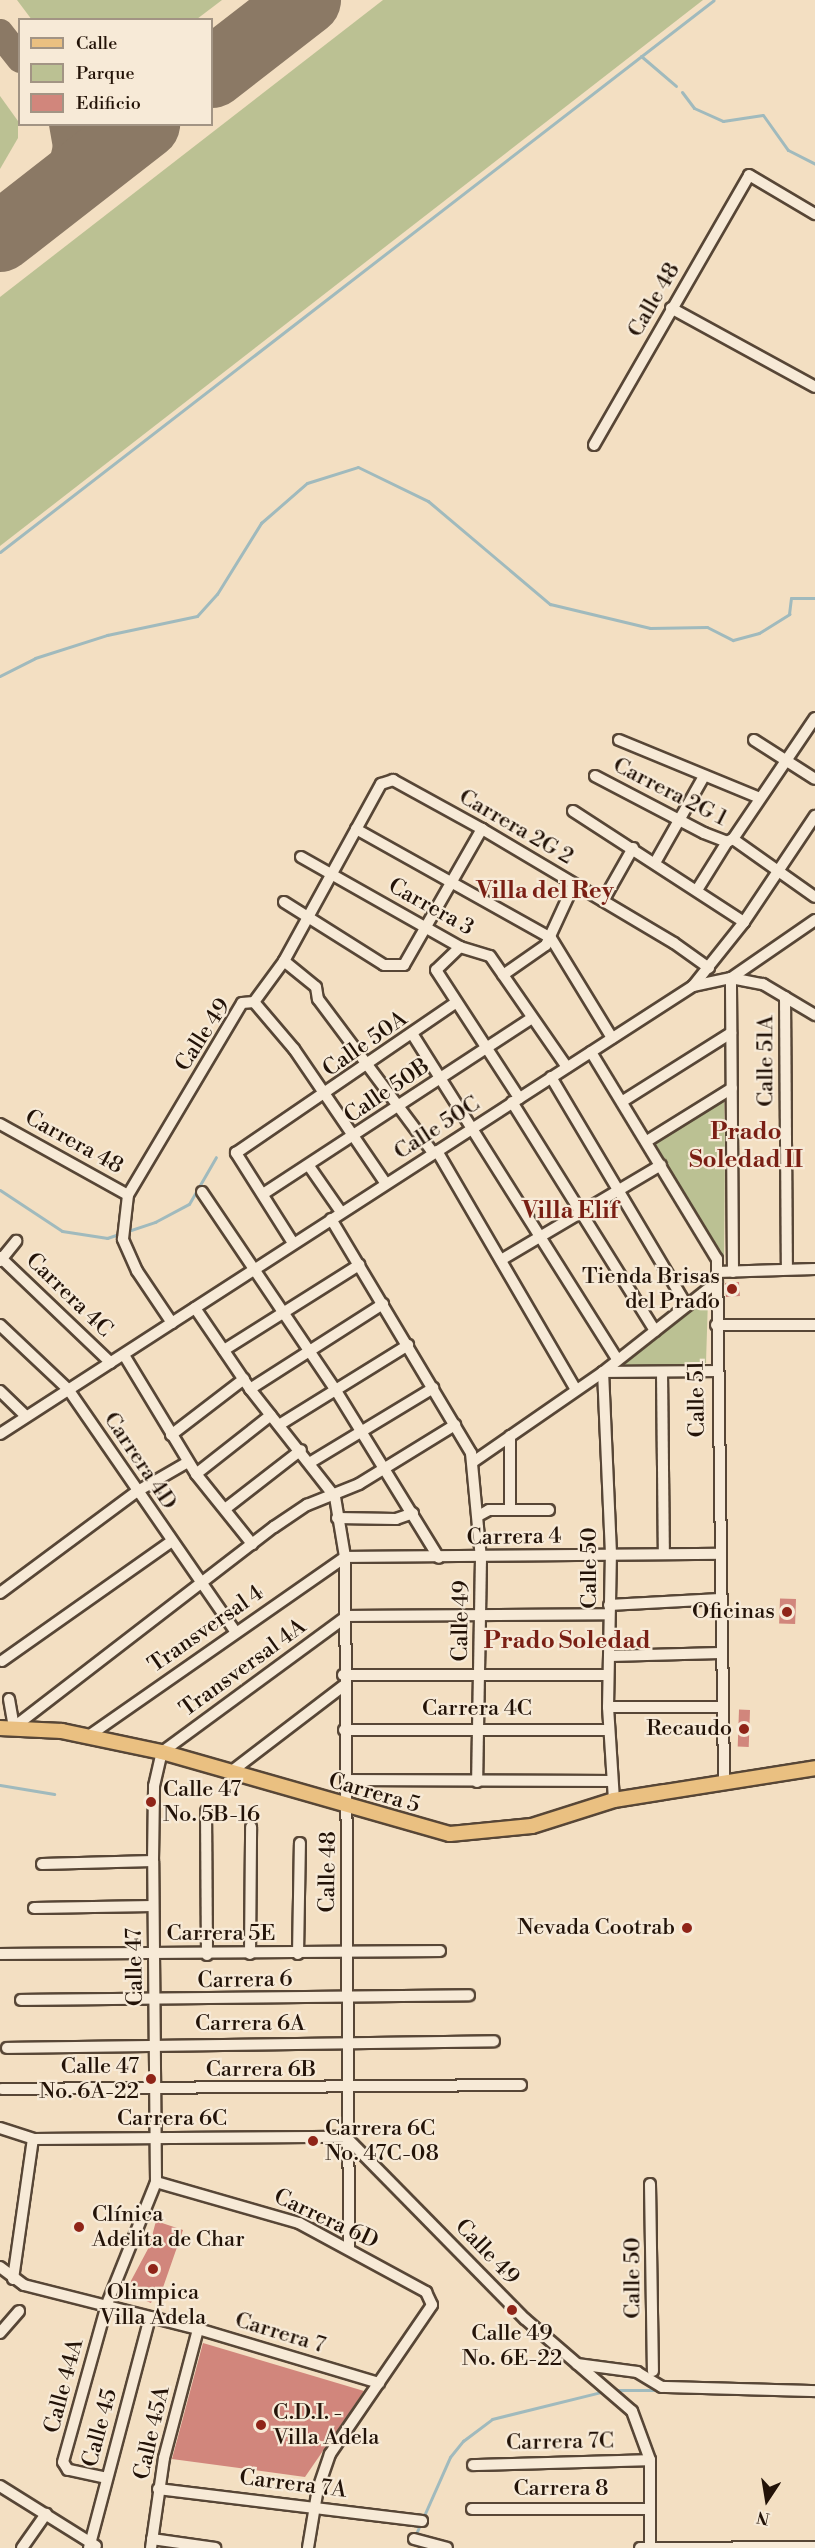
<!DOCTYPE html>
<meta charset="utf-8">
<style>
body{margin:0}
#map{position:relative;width:815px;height:2548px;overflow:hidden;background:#f3dfc2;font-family:"Libre Bodoni",serif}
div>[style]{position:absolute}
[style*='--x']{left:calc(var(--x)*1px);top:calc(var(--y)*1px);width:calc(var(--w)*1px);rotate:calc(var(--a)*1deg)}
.green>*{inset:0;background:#bbc193}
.stream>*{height:3px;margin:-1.5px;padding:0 1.5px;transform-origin:1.5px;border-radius:1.5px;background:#a0babd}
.taxiway>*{height:28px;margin:-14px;padding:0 14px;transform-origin:14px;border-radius:14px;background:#8b7965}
.runway>*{height:70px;margin:-35px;padding:0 35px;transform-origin:35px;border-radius:35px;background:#8b7965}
.building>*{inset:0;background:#d1867c;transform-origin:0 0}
.roads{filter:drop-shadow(2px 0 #574636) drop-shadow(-2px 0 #574636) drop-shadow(0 2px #574636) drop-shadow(0 -2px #574636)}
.minor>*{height:10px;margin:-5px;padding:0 5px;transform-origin:5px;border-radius:5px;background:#f7ead7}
.major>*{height:14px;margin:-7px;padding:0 7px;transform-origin:7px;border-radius:7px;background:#eac081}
.dots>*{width:16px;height:16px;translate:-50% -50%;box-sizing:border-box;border:3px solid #f7ead7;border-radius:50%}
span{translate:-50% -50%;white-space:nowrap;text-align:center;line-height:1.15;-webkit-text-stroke:4.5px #f7ead7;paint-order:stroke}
.street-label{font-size:22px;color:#231308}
.poi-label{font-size:22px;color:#231308}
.right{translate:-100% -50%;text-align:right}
.left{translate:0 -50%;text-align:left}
.neighbourhood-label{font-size:24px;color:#7a1f14;font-weight:700}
.legend{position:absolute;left:18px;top:18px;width:195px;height:108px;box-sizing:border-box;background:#f7ead7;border:2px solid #a29484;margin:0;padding:8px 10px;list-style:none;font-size:18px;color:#231308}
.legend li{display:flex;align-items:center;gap:12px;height:30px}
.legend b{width:30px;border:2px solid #a29484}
.north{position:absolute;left:737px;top:2470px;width:60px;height:60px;-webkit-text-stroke:4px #f7ead7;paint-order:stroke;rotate:192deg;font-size:16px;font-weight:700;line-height:24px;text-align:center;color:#231308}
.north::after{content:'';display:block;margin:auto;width:21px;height:27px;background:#231308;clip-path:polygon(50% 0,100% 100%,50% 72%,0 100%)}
</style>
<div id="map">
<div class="green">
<div style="clip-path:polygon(17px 0,222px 0,197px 19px,32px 20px)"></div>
<div style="clip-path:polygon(383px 0,703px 0,0 546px,0 297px)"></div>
<div style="clip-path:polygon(0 96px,18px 121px,18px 138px,0 169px)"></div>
<div style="clip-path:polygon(724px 1099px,725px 1154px,724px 1257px,653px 1142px)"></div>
<div style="clip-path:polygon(708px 1298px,706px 1363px,618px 1367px)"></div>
</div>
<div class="stream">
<div style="--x:641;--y:56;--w:46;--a:40.6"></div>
<div style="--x:682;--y:92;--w:20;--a:53"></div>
<div style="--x:694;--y:108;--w:32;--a:24"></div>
<div style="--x:723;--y:121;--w:40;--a:-8.5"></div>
<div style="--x:763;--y:115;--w:43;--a:54.5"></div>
<div style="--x:788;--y:150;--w:30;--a:27"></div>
<div style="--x:0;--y:552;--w:902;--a:-37.71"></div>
<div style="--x:0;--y:676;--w:39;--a:-27"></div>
<div style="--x:35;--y:658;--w:76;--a:-17.7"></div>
<div style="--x:107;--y:635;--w:92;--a:-11.9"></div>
<div style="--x:197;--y:616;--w:30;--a:-48"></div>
<div style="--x:217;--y:594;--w:84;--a:-58.2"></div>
<div style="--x:261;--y:523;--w:61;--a:-41"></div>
<div style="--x:307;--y:483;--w:53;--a:-17.4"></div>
<div style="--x:358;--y:467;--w:78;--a:25.9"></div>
<div style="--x:428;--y:501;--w:160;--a:40.2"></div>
<div style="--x:550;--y:604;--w:103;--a:13.5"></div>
<div style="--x:650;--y:628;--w:57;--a:-1"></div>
<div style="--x:707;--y:627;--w:29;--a:27"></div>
<div style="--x:733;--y:640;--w:27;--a:-15"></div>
<div style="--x:759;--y:633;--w:36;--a:-32"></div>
<div style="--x:789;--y:614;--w:16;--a:-83"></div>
<div style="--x:791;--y:598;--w:24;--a:0"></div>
<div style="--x:0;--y:1190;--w:74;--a:33.5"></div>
<div style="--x:62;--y:1231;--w:46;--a:8.8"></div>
<div style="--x:107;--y:1238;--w:51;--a:-18.4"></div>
<div style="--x:155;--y:1222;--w:38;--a:-28"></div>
<div style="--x:189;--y:1204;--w:54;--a:-60.1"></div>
<div style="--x:0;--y:1785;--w:55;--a:9.5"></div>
<div style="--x:612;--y:2390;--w:47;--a:0"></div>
<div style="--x:415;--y:2536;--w:86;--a:-66.1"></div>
<div style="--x:450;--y:2457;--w:21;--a:-51"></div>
<div style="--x:463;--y:2441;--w:36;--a:-37"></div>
<div style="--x:492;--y:2419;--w:116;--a:-13.9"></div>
</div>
<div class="taxiway">
<div style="--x:0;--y:33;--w:33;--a:52"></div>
<div style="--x:87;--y:124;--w:19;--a:12"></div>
<div style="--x:106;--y:128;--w:30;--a:-8"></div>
<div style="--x:26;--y:217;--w:49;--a:-47.5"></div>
<div style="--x:59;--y:181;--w:35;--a:-77"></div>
<div style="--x:67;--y:147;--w:23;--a:-100"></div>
</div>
<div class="runway">
<div style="--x:212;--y:73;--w:119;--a:-37.8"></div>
<div style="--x:0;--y:237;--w:184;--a:-37.9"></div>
</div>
<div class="building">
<div style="left:739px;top:1282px;width:14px;height:14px;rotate:86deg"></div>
<div style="left:796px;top:1599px;width:25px;height:16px;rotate:92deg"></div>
<div style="left:750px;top:1710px;width:37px;height:11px;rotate:92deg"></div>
<div style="clip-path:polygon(156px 2221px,183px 2230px,159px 2299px,153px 2298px,151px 2303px,125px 2292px,149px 2247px)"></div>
<div style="clip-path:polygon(203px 2343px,364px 2391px,305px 2477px,172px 2459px)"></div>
</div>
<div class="roads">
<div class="minor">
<div style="--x:671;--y:308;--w:164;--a:28.7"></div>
<div style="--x:594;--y:445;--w:311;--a:-60.1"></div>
<div style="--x:749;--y:175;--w:77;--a:30.6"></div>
<div style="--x:619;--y:740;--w:152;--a:22.4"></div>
<div style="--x:754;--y:740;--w:72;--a:32.6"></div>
<div style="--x:595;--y:776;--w:123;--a:27.6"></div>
<div style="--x:704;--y:833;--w:25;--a:21"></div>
<div style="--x:727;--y:842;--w:7;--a:-27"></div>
<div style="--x:733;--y:839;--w:100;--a:35.3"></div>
<div style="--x:573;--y:811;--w:204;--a:33"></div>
<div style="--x:356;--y:829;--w:223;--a:29.2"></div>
<div style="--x:551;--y:938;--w:117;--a:58.6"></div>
<div style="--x:733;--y:839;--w:146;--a:-55.9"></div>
<div style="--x:301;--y:857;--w:183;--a:29.5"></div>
<div style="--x:460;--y:947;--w:31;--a:17"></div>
<div style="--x:490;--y:956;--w:135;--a:55.3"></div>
<div style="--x:656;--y:861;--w:98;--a:-60.5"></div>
<div style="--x:697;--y:890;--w:57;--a:-58"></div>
<div style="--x:603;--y:901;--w:61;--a:-60.5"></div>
<div style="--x:284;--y:902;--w:118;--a:32.2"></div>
<div style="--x:384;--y:965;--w:20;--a:0"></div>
<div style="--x:404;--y:965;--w:157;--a:-60.2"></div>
<div style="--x:460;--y:947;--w:33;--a:136"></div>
<div style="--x:436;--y:970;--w:153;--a:57"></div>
<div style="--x:284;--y:961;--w:41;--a:39.1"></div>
<div style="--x:316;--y:987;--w:12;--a:81"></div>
<div style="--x:318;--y:999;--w:192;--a:53.2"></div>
<div style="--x:503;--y:975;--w:52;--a:-34.9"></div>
<div style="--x:546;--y:945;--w:67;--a:-65.3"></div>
<div style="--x:693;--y:986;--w:39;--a:-12"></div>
<div style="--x:731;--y:978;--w:102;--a:-34.6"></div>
<div style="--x:785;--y:997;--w:272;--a:89.6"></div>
<div style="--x:254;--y:1002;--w:62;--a:49.6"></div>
<div style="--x:294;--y:1049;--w:163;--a:55.7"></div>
<div style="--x:413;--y:1035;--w:384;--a:57.8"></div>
<div style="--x:591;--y:1052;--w:242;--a:58.7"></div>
<div style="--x:717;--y:1259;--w:522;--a:89.23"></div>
<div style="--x:551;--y:1077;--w:266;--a:59.3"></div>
<div style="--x:623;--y:1101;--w:128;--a:-32.2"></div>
<div style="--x:512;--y:1102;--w:270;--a:58"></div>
<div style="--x:0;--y:1124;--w:146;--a:29"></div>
<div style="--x:647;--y:1141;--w:100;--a:-31.9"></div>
<div style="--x:437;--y:1151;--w:276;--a:59.8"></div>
<div style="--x:309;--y:1166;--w:56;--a:55.2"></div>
<div style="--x:202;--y:1192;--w:238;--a:56"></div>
<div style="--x:335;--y:1389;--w:198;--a:58.4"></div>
<div style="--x:263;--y:1194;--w:321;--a:-33.2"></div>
<div style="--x:331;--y:1219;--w:273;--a:59.1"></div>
<div style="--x:471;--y:1453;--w:105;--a:84.6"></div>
<div style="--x:481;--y:1558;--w:224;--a:91"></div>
<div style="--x:293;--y:1243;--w:107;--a:-122.3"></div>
<div style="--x:236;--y:1153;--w:265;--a:-34.4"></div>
<div style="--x:0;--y:1257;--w:153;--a:43.7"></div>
<div style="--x:501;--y:1260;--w:186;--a:-30.7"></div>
<div style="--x:0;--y:1261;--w:26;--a:-51"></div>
<div style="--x:717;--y:1272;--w:98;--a:-1.8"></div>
<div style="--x:733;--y:1272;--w:294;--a:-90.4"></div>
<div style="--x:731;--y:978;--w:33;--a:11"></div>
<div style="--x:763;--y:984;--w:61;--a:30.8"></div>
<div style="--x:195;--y:1308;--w:98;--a:55.8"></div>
<div style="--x:250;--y:1389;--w:137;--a:51.8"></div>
<div style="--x:335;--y:1497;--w:61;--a:80.5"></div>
<div style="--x:345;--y:1557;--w:691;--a:89.67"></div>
<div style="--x:172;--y:1323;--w:63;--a:-123.9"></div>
<div style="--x:137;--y:1271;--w:35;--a:-114"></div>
<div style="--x:123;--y:1239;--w:44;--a:-83.5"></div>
<div style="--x:128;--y:1195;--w:223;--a:-59.3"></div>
<div style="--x:242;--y:1003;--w:12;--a:-5"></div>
<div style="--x:254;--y:1002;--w:51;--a:-53.8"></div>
<div style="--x:284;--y:961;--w:202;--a:-61.3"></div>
<div style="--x:381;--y:784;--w:13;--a:-18"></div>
<div style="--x:393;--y:780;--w:102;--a:28.8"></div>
<div style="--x:482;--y:829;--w:223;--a:30.7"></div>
<div style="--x:674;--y:943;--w:43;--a:35.5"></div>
<div style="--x:0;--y:1325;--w:93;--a:43.3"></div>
<div style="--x:68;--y:1389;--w:294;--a:55.4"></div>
<div style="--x:716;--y:1325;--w:99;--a:0"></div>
<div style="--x:224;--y:1350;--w:160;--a:-32.2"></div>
<div style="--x:124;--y:1355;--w:139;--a:58.8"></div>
<div style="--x:196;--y:1474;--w:90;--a:51.3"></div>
<div style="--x:662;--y:1372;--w:182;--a:89.4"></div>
<div style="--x:250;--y:1389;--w:158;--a:-32.6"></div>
<div style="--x:0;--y:1391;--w:35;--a:44"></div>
<div style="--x:279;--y:1425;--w:152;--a:-31.8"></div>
<div style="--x:0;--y:1434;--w:825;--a:-32.88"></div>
<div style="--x:693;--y:986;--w:82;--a:-51.4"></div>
<div style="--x:744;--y:922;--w:128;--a:-56.2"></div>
<div style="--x:171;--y:1435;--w:92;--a:-37.5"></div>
<div style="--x:510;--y:1436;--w:74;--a:90"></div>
<div style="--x:311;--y:1462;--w:143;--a:-31.2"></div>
<div style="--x:473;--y:1462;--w:158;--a:-34.7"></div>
<div style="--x:603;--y:1372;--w:145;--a:-38.3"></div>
<div style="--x:196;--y:1474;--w:95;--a:-38.2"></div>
<div style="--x:225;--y:1509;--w:96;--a:-37.8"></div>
<div style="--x:480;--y:1515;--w:10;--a:-29"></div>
<div style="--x:489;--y:1510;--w:60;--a:0"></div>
<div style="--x:337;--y:1518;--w:59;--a:1"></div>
<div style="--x:396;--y:1519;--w:18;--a:-19"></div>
<div style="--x:0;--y:1593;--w:169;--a:-36.6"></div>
<div style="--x:136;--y:1492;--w:60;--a:-30"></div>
<div style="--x:609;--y:1605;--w:111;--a:-3.1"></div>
<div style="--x:610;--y:1656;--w:110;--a:-1.6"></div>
<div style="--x:2;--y:1661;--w:207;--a:-35.2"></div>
<div style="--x:343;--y:1675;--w:265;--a:0"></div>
<div style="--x:9;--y:1699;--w:28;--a:80"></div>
<div style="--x:14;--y:1727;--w:328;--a:-37.6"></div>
<div style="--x:274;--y:1527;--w:40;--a:-34"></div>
<div style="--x:307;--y:1505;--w:56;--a:-22"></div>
<div style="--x:359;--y:1484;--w:113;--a:-31.6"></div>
<div style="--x:608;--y:1707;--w:113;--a:0"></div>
<div style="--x:344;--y:1730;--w:265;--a:0"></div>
<div style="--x:90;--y:1735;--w:311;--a:-34.9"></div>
<div style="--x:345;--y:1557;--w:375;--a:-0.5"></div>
<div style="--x:232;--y:1771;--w:140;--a:-37.4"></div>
<div style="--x:348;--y:1780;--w:262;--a:0.2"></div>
<div style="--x:614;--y:1800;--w:93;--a:-93.7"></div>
<div style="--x:608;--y:1707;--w:153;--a:-88.9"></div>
<div style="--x:611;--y:1554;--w:182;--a:-92.5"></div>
<div style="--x:603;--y:1372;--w:113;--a:-0.5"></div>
<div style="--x:206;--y:1811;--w:144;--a:89.6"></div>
<div style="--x:42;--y:1864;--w:111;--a:-1.5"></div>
<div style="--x:34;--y:1908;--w:119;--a:-1"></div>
<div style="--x:0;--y:1954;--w:440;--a:-0.4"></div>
<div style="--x:250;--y:1954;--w:127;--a:-89.5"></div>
<div style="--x:298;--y:1954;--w:111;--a:-89"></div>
<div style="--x:21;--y:2000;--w:448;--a:-0.6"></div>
<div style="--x:7;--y:2048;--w:487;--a:-0.8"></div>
<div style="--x:2;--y:2089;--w:519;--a:-0.44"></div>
<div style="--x:0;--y:2128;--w:35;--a:18"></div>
<div style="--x:33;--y:2139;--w:313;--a:-0.4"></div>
<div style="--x:346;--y:2137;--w:255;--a:45.5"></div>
<div style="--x:525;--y:2319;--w:141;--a:40.7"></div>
<div style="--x:632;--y:2411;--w:52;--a:69.8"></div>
<div style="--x:650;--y:2460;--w:88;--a:90"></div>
<div style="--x:156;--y:2182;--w:149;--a:16"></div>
<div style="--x:299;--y:2223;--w:145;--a:28.5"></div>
<div style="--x:426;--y:2292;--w:14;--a:65"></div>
<div style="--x:432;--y:2305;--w:181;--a:124.4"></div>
<div style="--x:330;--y:2454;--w:36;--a:109"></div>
<div style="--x:318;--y:2488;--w:61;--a:99.5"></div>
<div style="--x:650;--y:2184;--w:187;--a:89.1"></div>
<div style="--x:0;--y:2267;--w:30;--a:37"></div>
<div style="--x:24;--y:2285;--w:179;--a:14.2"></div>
<div style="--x:198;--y:2329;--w:189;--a:16.6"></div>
<div style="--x:13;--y:2279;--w:141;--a:-81.9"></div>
<div style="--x:0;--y:2333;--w:29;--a:-49"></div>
<div style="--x:577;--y:2364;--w:61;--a:7.6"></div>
<div style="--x:637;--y:2372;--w:29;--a:31"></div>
<div style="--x:662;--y:2387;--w:153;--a:1.5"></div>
<div style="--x:473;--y:2465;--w:177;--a:-1.6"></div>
<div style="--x:107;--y:2478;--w:40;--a:-168"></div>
<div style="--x:68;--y:2470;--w:9;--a:-122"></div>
<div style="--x:63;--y:2462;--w:164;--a:-74.4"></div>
<div style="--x:107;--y:2304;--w:131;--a:-68.1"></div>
<div style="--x:156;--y:2182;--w:321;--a:-90.5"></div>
<div style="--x:153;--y:1861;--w:75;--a:-89.2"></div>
<div style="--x:154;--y:1786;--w:35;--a:-77"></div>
<div style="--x:162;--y:1752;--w:230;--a:-36.3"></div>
<div style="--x:347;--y:1616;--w:262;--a:-0.4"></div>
<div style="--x:0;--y:2486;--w:113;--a:32"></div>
<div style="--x:158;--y:2489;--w:266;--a:6.9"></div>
<div style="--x:472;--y:2509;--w:177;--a:0"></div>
<div style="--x:152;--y:2539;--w:64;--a:8.1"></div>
<div style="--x:414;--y:2539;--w:34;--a:15"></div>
<div style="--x:22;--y:2548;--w:42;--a:-54.8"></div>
<div style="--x:89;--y:2548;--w:239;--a:-75.2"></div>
<div style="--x:151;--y:2548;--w:91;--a:-81.8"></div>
<div style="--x:164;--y:2458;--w:133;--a:-75.2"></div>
<div style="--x:640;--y:2548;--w:175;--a:-0.3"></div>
</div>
<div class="major">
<div style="--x:0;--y:1728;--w:62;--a:2.8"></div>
<div style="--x:62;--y:1731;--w:102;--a:11.9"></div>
<div style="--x:162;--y:1752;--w:299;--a:15.9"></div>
<div style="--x:450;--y:1834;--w:82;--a:-5.6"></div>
<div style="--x:532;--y:1826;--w:86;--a:-17.6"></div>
<div style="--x:614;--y:1800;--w:204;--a:-9"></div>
</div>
</div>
<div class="dots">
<div style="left:732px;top:1289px;background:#8f2418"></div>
<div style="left:787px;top:1612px;background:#8f2418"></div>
<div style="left:744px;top:1729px;background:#8f2418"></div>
<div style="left:151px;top:1802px;background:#8f2418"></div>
<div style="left:687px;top:1928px;background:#8f2418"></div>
<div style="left:151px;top:2079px;background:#8f2418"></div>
<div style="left:313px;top:2141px;background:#8f2418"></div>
<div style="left:79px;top:2227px;background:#8f2418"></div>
<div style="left:153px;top:2269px;background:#8f2418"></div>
<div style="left:512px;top:2310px;background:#8f2418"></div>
<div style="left:261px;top:2425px;background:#8f2418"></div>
</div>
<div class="street-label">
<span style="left:654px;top:300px;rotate:-60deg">Calle 48</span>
<span style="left:670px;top:792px;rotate:27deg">Carrera 2G 1</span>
<span style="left:516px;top:827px;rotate:30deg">Carrera 2G 2</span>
<span style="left:431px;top:907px;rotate:29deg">Carrera 3</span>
<span style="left:203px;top:1035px;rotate:-57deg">Calle 49</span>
<span style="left:365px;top:1044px;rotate:-35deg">Calle 50A</span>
<span style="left:766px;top:1061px;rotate:-90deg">Calle 51A</span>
<span style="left:387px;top:1091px;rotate:-34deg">Calle 50B</span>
<span style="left:437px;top:1128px;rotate:-33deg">Calle 50C</span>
<span style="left:74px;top:1142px;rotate:29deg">Carrera 48</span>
<span style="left:69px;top:1295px;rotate:44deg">Carrera 4C</span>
<span style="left:697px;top:1399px;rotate:-91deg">Calle 51</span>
<span style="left:140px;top:1461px;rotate:56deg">Carrera 4D</span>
<span style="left:514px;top:1537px;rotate:-1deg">Carrera 4</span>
<span style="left:590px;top:1568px;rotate:-90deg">Calle 50</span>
<span style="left:461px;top:1621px;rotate:-89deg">Calle 49</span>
<span style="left:206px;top:1629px;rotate:-35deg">Transversal 4</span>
<span style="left:243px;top:1668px;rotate:-36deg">Transversal 4A</span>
<span style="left:477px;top:1709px">Carrera 4C</span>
<span style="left:374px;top:1793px;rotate:16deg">Carrera 5</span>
<span style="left:328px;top:1872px;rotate:-89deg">Calle 48</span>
<span style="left:221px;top:1934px">Carrera 5E</span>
<span style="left:135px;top:1967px;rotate:-91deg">Calle 47</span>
<span style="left:245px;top:1980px;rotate:-1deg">Carrera 6</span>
<span style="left:250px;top:2024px">Carrera 6A</span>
<span style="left:261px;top:2070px">Carrera 6B</span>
<span style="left:172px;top:2119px">Carrera 6C</span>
<span style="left:326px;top:2219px;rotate:25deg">Carrera 6D</span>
<span style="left:487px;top:2252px;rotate:46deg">Calle 49</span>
<span style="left:633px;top:2278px;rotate:-90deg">Calle 50</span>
<span style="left:280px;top:2333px;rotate:17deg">Carrera 7</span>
<span style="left:64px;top:2386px;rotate:-75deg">Calle 44A</span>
<span style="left:100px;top:2428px;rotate:-75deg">Calle 45</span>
<span style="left:152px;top:2433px;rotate:-77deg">Calle 45A</span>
<span style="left:560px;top:2442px;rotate:-1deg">Carrera 7C</span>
<span style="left:293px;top:2484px;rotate:7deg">Carrera 7A</span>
<span style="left:561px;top:2489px">Carrera 8</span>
</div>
<div class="poi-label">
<span class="right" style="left:720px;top:1289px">Tienda Brisas<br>del Prado</span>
<span class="right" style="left:775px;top:1612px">Oficinas</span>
<span class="right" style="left:732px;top:1729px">Recaudo</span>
<span class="left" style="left:163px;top:1802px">Calle 47<br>No. 5B-16</span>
<span class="right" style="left:675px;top:1928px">Nevada Cootrab</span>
<span class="right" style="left:139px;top:2079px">Calle 47<br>No. 6A-22</span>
<span class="left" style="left:325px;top:2141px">Carrera 6C<br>No. 47C-08</span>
<span class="left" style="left:92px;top:2227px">Clínica<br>Adelita de Char</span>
<span style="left:153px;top:2305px">Olimpica<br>Villa Adela</span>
<span style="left:512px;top:2346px">Calle 49<br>No. 6E-22</span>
<span class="left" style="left:273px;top:2425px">C.D.I. -<br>Villa Adela</span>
</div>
<div class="neighbourhood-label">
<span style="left:545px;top:892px">Villa del Rey</span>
<span style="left:746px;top:1147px">Prado<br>Soledad II</span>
<span style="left:570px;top:1212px">Villa Elif</span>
<span style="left:567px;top:1642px">Prado Soledad</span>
</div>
<ul class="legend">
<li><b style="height:8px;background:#eac081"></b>Calle</li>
<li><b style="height:16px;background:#bbc193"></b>Parque</li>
<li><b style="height:16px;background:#d1867c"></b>Edificio</li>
</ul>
<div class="north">N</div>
</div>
